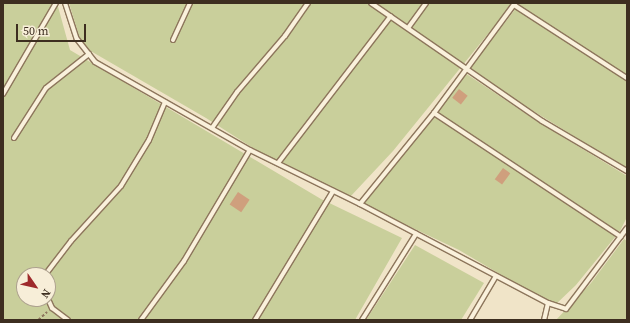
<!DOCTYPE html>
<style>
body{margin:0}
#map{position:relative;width:630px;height:323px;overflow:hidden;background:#f0e4c8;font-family:"Source Serif 4",serif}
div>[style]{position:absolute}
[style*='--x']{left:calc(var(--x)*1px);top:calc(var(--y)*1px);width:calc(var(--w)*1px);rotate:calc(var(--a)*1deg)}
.green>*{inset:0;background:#c9cf9b}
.building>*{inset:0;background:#cf9f7d;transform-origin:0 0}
.path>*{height:1.5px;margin-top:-0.75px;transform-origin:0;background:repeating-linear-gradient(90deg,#8d765c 0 3px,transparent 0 5px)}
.roads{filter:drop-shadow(1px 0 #8d765c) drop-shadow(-1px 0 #8d765c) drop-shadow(0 1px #8d765c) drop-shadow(0 -1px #8d765c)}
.service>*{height:4px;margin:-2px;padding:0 2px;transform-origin:2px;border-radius:2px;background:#faf1dc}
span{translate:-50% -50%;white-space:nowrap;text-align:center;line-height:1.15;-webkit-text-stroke:3px #f7eed8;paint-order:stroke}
.frame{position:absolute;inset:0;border:4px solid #3d2e20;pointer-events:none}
.north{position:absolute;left:16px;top:267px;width:40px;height:40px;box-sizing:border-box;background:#f7eed8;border:1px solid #ada18e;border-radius:50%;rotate:124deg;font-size:11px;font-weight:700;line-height:16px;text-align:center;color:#3d2e20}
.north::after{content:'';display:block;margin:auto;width:14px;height:18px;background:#9e2a2b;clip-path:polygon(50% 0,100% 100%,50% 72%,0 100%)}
.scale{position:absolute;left:16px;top:24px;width:70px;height:18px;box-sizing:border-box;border:2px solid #3d2e20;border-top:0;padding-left:5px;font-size:12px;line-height:14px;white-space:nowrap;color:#3d2e20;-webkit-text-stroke:3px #f7eed8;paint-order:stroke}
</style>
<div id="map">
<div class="green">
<div style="clip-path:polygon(evenodd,3px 3px,57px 3px,70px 50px,321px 199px,402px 238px,355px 320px,3px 320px,3px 3px,24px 275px,48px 275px,48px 299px,24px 299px,24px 275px)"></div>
<div style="clip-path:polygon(69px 3px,513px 3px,393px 151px,350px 197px,273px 161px,206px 118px,82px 46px)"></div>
<div style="clip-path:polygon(520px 3px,627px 3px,627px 169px,522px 104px,472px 69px,472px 65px)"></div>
<div style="clip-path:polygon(465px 73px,540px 123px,627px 176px,627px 217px,620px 231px,576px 285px,554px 306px,459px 250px,360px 203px,375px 181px,399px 155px)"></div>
<div style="clip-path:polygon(624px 239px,627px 241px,627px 320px,556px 320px,591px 283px)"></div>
<div style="clip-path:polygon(415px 245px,484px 283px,461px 320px,366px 320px)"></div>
</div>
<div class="building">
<div style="left:459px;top:89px;width:11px;height:11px;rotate:38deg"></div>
<div style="left:503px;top:168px;width:9px;height:14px;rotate:36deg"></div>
<div style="left:238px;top:192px;width:14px;height:15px;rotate:34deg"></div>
</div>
<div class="path">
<div style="--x:38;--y:320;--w:12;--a:-42"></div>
</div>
<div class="roads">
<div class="service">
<div style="--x:65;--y:3;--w:38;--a:72"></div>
<div style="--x:77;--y:39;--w:29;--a:52"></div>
<div style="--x:95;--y:62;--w:178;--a:29.6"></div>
<div style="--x:250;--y:150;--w:123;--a:26.1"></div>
<div style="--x:360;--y:204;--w:212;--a:27.8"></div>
<div style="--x:548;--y:303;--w:17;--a:103"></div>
<div style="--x:371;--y:3;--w:208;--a:34.6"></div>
<div style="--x:542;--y:121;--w:99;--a:30.5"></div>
<div style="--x:514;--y:5;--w:135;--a:32.9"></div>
<div style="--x:408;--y:28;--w:31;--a:-54"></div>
<div style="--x:173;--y:40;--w:41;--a:-65.3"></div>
<div style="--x:3;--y:94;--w:105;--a:-59.8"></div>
<div style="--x:434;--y:113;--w:224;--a:33.5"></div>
<div style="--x:212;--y:128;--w:44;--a:-55.2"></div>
<div style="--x:237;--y:92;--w:74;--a:-49.4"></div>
<div style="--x:285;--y:36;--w:40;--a:-55.1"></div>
<div style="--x:14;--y:138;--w:59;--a:-57.4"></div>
<div style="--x:46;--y:88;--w:55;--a:-38.3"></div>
<div style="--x:278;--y:163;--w:185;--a:-52.5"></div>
<div style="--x:360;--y:204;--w:117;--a:-50.9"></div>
<div style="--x:434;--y:113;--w:137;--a:-53.6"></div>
<div style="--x:45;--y:275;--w:43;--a:-52.6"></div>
<div style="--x:71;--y:241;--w:74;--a:-47.7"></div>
<div style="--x:121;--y:186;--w:54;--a:-58.7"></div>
<div style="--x:149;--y:140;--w:41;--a:-67.2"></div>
<div style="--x:48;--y:299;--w:10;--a:66"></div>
<div style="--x:52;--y:308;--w:20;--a:37"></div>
<div style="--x:548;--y:303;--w:19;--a:18"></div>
<div style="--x:566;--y:309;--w:101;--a:-53"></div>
<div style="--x:141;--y:320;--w:73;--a:-53.9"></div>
<div style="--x:184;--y:261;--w:129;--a:-59.3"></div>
<div style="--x:255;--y:320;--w:151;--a:-58.8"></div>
<div style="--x:362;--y:320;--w:102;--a:-57.9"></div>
<div style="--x:470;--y:320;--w:51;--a:-59.4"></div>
</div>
</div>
<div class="frame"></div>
<div class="north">N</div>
<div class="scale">50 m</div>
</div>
